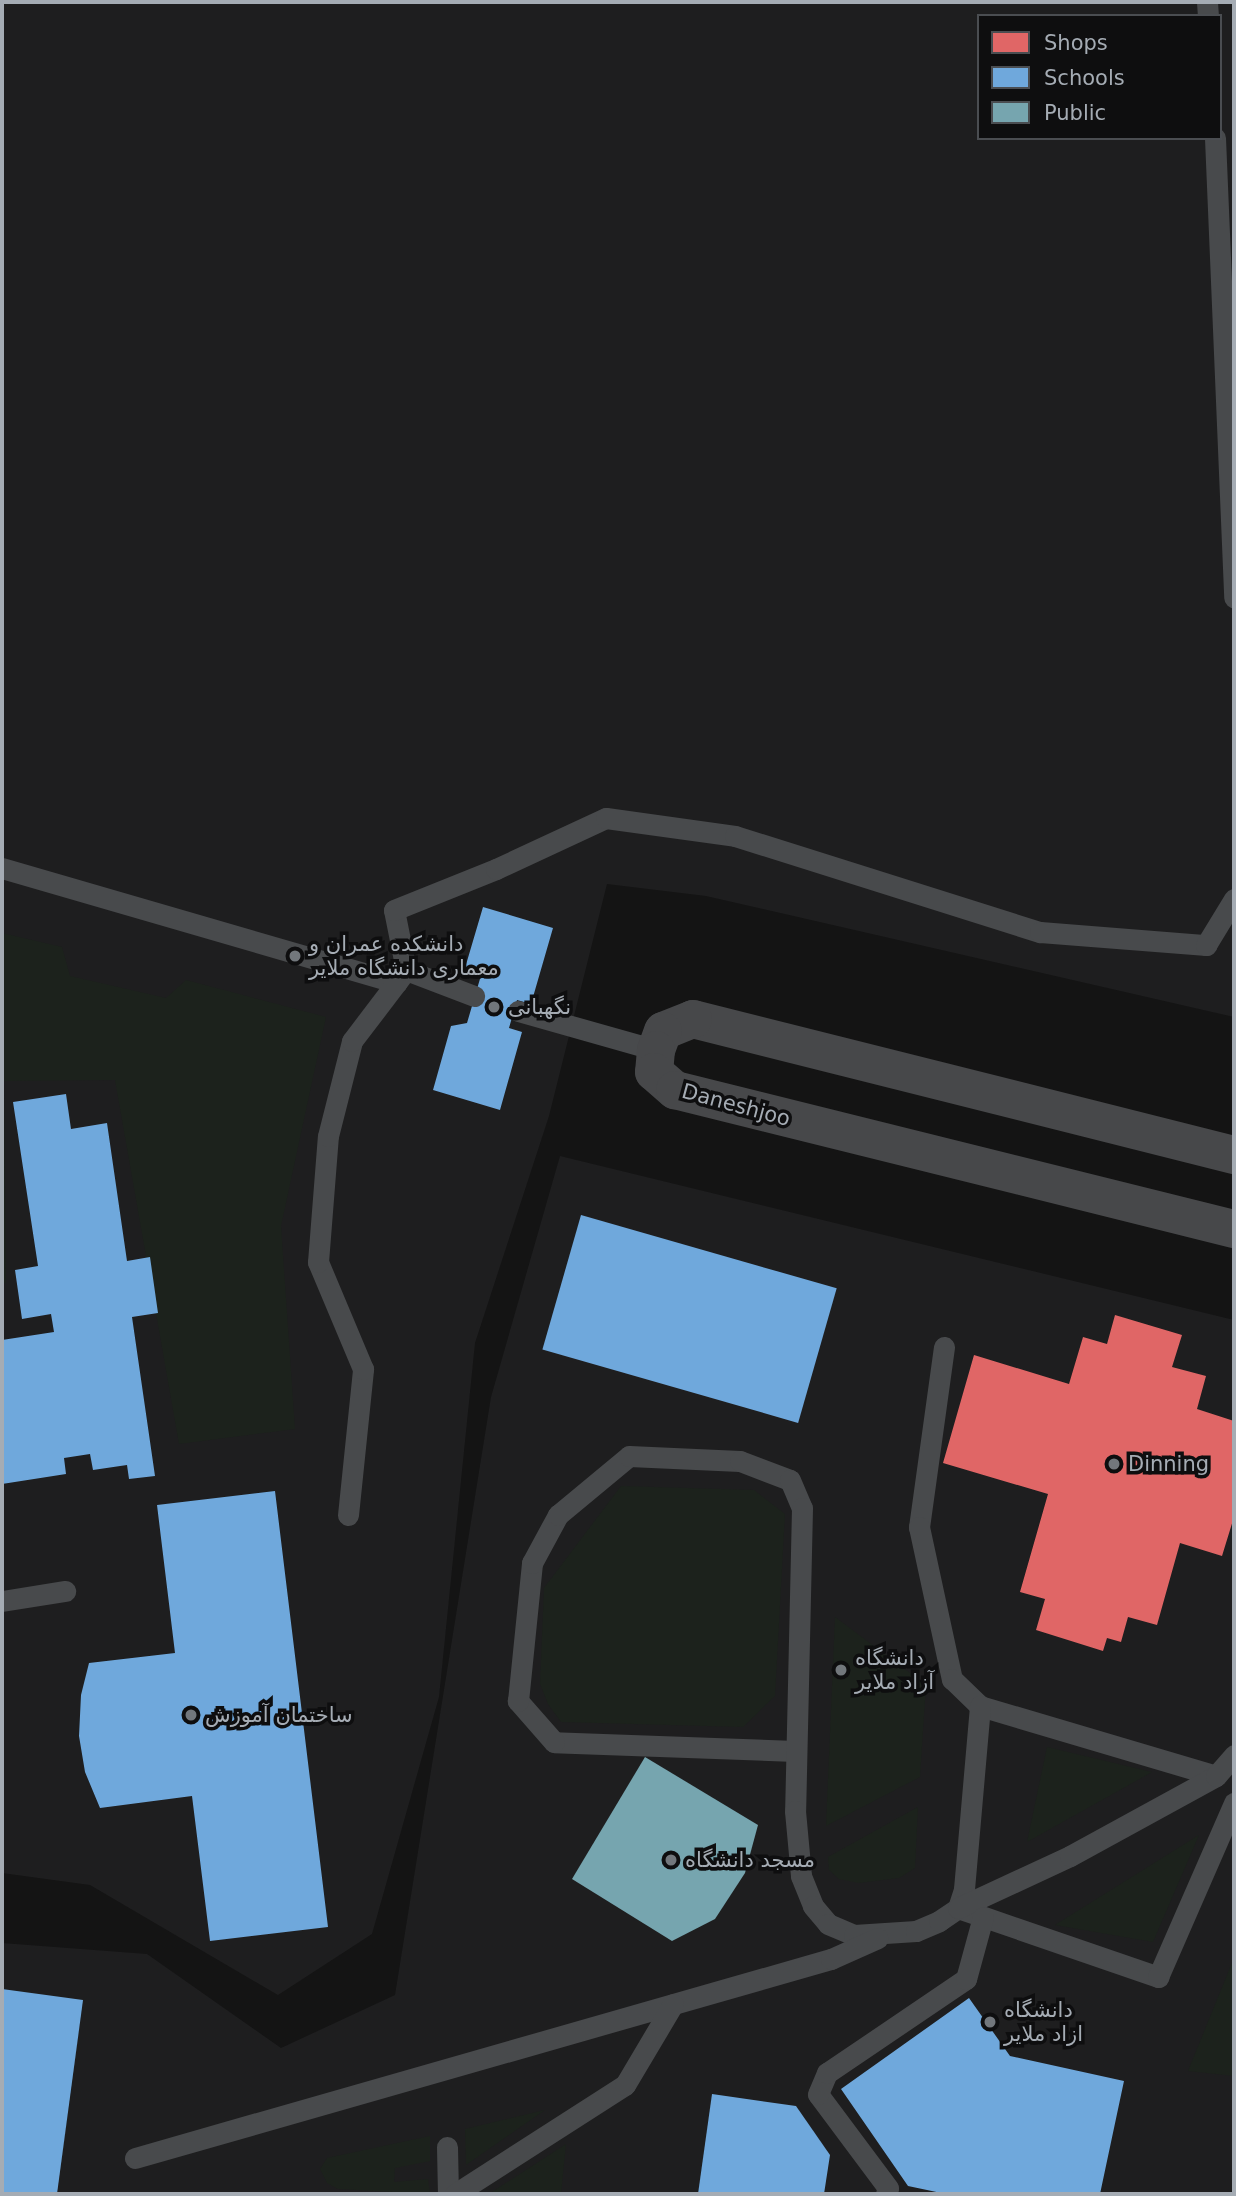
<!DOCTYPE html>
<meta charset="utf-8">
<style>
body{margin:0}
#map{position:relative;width:1236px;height:2196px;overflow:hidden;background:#141414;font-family:"DejaVu Sans",Cairo,sans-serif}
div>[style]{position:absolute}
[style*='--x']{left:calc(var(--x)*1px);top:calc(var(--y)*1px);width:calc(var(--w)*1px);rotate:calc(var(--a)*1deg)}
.built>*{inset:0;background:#1e1e1f}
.green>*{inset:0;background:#1c221c}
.shops>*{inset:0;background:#e06666}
.schools>*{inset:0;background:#6fa8dc;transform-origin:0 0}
.public>*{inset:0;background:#76a5af}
.service>*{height:21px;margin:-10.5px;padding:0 10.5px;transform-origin:10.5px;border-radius:10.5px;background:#484a4c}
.secondary>*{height:38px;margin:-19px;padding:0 19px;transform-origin:19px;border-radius:19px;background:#47484a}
.dots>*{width:19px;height:19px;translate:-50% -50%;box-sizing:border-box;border:4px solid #0e0e0f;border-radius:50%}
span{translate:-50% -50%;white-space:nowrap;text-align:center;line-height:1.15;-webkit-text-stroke:7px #0e0e0f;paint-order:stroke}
.poi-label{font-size:21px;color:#a5acb4}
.left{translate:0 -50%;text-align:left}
.street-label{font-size:21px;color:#a5acb4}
.frame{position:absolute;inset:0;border:4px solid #a5acb4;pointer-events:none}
.legend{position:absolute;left:977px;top:14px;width:245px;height:126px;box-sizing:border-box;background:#0e0e0f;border:2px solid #4a4d51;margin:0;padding:9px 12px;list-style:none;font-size:21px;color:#a5acb4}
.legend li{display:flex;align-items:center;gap:14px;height:35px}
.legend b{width:35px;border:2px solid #4a4d51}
</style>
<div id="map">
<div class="built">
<div style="clip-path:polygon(evenodd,2px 2px,1234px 2px,1234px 1017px,706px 896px,607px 884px,549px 1116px,475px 1343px,439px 1697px,372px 1934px,278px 1995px,90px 1885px,2px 1873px,2px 2px,979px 16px,1220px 16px,1220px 138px,979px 138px,979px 16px)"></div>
<div style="clip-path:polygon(560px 1156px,1234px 1320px,1234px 2194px,2px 2194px,2px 1943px,147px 1954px,281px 2048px,395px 1995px,491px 1397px)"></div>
</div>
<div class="green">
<div style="clip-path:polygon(2px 933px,62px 947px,70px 976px,166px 998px,186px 980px,326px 1017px,281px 1226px,295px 1429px,179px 1444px,115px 1080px,4px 1081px,6px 1283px,2px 1283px)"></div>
<div style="clip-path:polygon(621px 1486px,754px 1490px,785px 1514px,775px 1696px,743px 1727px,561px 1722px,548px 1704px,540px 1684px,544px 1588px)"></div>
<div style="clip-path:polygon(835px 1617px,926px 1685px,920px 1777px,826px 1826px)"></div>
<div style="clip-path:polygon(1047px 1747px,1152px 1772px,1027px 1842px)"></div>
<div style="clip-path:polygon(918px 1807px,915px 1868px,899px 1878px,859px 1883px,839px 1879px,829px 1870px,828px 1857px)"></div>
<div style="clip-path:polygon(1199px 1835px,1153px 1942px,1055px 1925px)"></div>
<div style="clip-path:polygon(1234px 1958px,1234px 2076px,1188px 2071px)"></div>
<div style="clip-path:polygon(545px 2110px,466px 2165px,465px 2129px)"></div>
<div style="clip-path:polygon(430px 2136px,430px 2161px,395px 2168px,394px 2182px,428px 2179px,430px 2194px,338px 2189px,327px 2183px,320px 2169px,327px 2158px)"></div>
<div style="clip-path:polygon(566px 2144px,561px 2194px,489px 2194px)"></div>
</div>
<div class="shops">
<div style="clip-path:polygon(1115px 1315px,1182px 1335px,1172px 1367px,1206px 1376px,1197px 1409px,1234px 1421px,1234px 1517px,1222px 1556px,1180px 1543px,1157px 1625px,1128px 1617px,1121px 1642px,1107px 1638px,1103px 1651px,1036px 1630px,1045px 1599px,1020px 1592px,1048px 1494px,943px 1463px,974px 1355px,1069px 1384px,1083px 1337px,1107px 1344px)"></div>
</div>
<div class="schools">
<div style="clip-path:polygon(483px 907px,553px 928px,531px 1004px,517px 1000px,509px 1028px,522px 1032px,500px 1110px,433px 1090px,451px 1026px,467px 1023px,482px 972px,465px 968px)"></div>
<div style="clip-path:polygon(66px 1094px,71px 1129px,107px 1123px,127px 1261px,150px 1257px,158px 1313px,132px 1317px,155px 1476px,129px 1479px,127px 1465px,93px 1470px,90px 1454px,64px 1458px,66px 1474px,2px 1484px,2px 1340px,54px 1332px,51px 1314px,22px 1319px,15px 1270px,38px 1266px,13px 1102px)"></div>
<div style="left:581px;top:1215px;width:266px;height:140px;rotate:16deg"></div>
<div style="clip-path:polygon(275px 1491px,328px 1927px,210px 1941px,192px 1796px,100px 1808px,85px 1772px,79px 1736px,81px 1695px,89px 1663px,175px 1653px,157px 1505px)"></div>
<div style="clip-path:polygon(2px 1989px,83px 2000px,57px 2194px,2px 2194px)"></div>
<div style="clip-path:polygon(969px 1998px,1010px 2056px,1124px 2081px,1100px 2194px,946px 2194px,908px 2186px,841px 2089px)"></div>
<div style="clip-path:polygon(712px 2094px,796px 2106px,830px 2155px,824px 2194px,698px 2194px)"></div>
</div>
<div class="public">
<div style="clip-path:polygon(645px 1757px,758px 1825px,745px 1873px,715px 1919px,672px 1941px,572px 1879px)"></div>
</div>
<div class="service">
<div style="--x:1207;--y:2;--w:14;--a:86"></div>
<div style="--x:1215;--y:138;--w:460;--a:87.6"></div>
<div style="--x:2;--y:868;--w:411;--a:16.2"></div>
<div style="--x:406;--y:970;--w:73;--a:20.9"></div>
<div style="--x:518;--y:1011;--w:143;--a:15.8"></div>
<div style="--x:944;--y:1347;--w:182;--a:97.9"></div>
<div style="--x:919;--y:1527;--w:156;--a:77.8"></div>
<div style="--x:952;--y:1679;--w:39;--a:44"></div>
<div style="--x:980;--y:1706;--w:246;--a:16.5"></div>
<div style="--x:348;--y:1515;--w:147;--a:-84.1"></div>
<div style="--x:363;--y:1369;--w:116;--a:-112.8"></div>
<div style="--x:318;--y:1262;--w:126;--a:-85.5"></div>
<div style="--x:328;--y:1136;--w:98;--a:-75.8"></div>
<div style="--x:352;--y:1041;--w:89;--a:-52.7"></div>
<div style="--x:406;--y:970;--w:61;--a:-101.3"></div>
<div style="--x:394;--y:910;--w:110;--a:-21.9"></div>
<div style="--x:496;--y:869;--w:121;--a:-24.9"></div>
<div style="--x:606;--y:818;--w:130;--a:7.9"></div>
<div style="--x:735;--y:836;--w:320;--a:17.5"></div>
<div style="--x:1040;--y:932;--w:167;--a:4.5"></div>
<div style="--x:1206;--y:945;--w:54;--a:-58.7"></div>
<div style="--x:2;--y:1601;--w:64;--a:-9"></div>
<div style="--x:795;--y:1751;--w:241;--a:-177.9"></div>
<div style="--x:554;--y:1742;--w:55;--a:-131.3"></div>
<div style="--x:518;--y:1701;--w:139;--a:-84.2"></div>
<div style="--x:532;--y:1563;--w:55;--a:-61.6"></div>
<div style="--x:558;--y:1515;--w:92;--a:-39.7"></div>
<div style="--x:629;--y:1456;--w:111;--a:2.6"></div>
<div style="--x:740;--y:1461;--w:53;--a:20.8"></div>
<div style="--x:790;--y:1480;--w:30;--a:67"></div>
<div style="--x:802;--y:1508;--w:303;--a:91.3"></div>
<div style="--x:795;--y:1811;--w:65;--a:84.7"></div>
<div style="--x:801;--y:1876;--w:32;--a:68"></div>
<div style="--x:813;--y:1906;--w:23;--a:50"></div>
<div style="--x:828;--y:1924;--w:28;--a:23"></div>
<div style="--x:854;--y:1935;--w:62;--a:-3.7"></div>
<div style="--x:916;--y:1931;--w:25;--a:-23"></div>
<div style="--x:939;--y:1921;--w:23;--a:-34"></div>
<div style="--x:958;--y:1908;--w:20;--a:-72"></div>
<div style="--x:964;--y:1889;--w:184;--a:-85"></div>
<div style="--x:958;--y:1908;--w:212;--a:19"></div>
<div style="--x:1158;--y:1977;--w:190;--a:-66.4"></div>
<div style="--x:958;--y:1908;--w:123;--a:-24.9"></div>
<div style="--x:1070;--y:1856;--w:166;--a:-28.7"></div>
<div style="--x:1216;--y:1776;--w:28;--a:-49"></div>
<div style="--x:447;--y:2147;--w:47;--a:88.8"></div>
<div style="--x:135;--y:2158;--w:724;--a:-15.96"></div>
<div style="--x:831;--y:1959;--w:51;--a:-24.1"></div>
<div style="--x:455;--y:2194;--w:202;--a:-32.7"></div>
<div style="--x:625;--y:2085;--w:94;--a:-59.3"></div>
<div style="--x:886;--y:2194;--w:6;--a:-72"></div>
<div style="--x:888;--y:2188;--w:117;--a:-126.7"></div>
<div style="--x:818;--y:2094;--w:23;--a:-67"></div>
<div style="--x:827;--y:2073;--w:168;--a:-34.1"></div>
<div style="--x:966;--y:1979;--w:64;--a:-74.7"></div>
</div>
<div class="secondary">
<div style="--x:1234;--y:1155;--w:558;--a:-165.89"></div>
<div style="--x:693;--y:1019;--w:32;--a:158"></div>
<div style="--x:663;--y:1031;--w:20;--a:110"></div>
<div style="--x:656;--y:1050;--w:22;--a:95"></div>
<div style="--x:654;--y:1072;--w:28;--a:41"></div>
<div style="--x:675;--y:1090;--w:576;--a:13.96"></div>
</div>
<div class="dots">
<div style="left:295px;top:956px;background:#72777c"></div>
<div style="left:494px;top:1007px;background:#72777c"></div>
<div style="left:1114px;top:1464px;background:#72777c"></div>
<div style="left:841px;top:1670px;background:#72777c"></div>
<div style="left:191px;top:1715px;background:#72777c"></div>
<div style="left:671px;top:1860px;background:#72777c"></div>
<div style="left:990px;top:2022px;background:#72777c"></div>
</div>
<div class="poi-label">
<span class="left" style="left:309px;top:956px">دانشکده عمران و<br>معماری دانشگاه ملایر</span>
<span class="left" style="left:508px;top:1007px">نگهبانی</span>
<span class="left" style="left:1128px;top:1464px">Dinning</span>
<span class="left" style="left:855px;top:1670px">دانشگاه<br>آزاد ملایر</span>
<span class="left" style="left:205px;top:1715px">ساختمان آموزش</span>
<span class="left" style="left:685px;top:1860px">مسجد دانشگاه</span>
<span class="left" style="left:1004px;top:2022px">دانشگاه<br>ازاد ملایر</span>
</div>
<div class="street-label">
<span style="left:736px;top:1105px;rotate:15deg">Daneshjoo</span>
</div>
<div class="frame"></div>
<ul class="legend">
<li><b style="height:19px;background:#e06666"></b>Shops</li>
<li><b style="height:19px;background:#6fa8dc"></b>Schools</li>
<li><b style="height:19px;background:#76a5af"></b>Public</li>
</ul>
</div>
